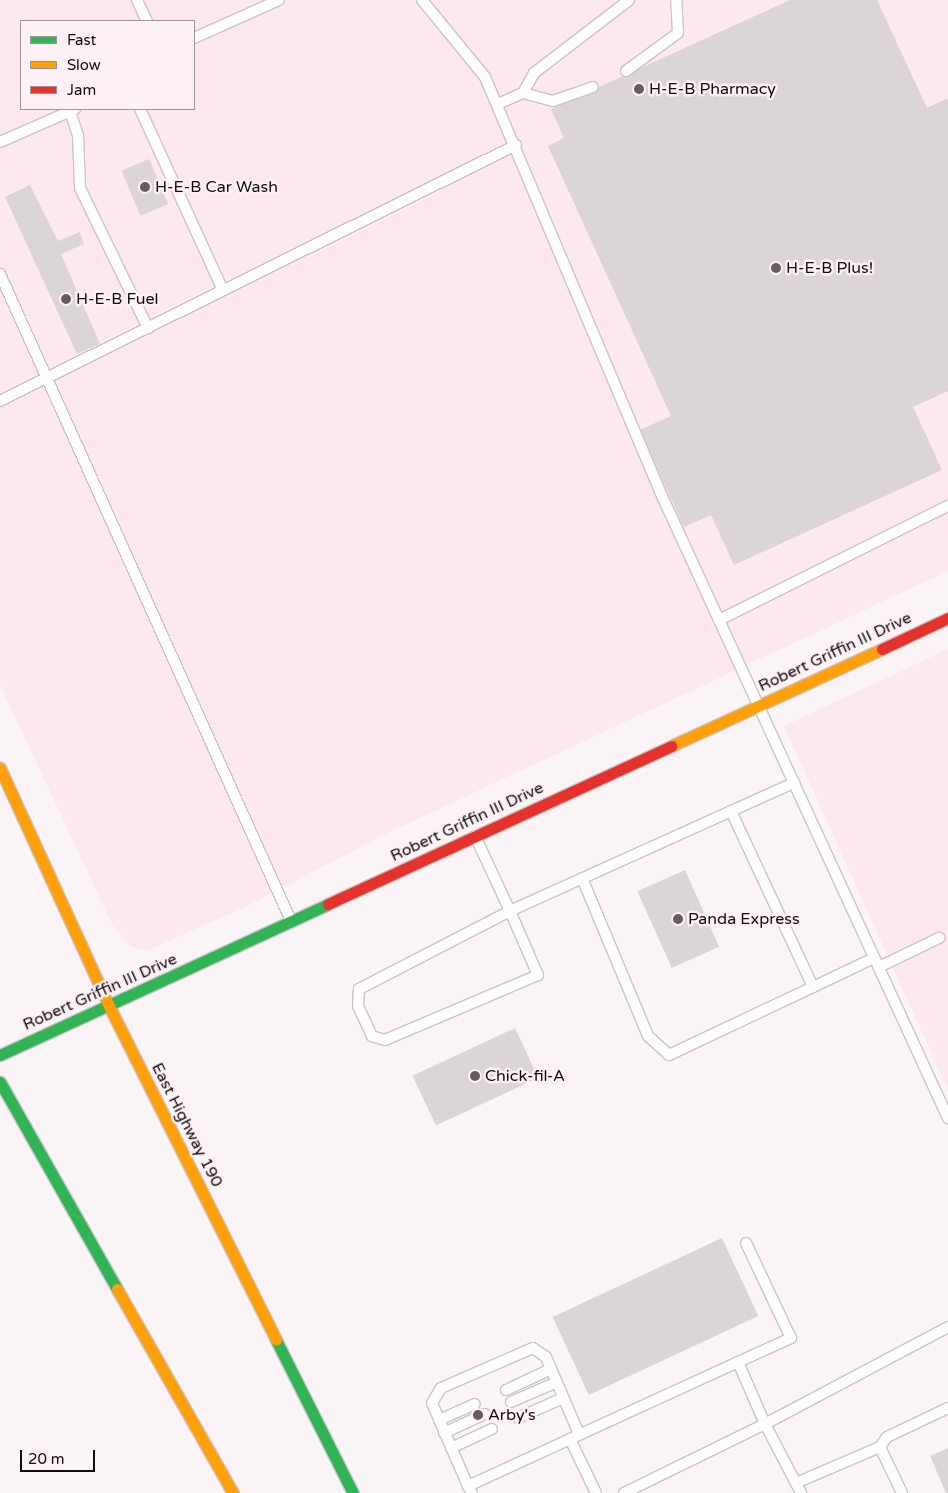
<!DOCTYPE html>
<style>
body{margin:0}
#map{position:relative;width:948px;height:1493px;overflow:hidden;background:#fbf4f6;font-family:"Varela Round",sans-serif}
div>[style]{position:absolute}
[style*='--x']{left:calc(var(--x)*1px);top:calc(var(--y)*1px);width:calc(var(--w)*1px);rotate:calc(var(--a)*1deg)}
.built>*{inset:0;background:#fce8ee}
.building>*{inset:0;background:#dcd5d8;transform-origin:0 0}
.roads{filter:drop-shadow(1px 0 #cbc4c6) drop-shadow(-1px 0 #cbc4c6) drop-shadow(0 1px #cbc4c6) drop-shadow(0 -1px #cbc4c6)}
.lane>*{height:10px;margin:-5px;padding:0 5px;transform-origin:5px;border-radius:5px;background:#fefdfe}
.fast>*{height:11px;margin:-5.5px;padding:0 5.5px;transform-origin:5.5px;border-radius:5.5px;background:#30b455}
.slow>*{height:11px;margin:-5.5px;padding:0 5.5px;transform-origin:5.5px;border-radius:5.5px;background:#ff9f0a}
.jam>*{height:11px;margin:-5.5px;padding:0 5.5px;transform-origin:5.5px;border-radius:5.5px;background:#e5322d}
.dots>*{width:14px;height:14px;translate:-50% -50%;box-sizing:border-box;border:2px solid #fef1f5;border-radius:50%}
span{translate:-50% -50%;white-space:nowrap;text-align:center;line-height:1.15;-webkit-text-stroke:5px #fef1f5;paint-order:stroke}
.poi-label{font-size:16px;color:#110b0d}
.left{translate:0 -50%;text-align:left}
.street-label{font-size:16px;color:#110b0d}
.legend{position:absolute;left:20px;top:20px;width:175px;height:90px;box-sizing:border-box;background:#fef1f5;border:1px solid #9f9598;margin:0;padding:6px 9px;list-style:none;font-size:15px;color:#110b0d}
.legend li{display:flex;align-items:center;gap:10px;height:25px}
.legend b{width:25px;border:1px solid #9f9598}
.scale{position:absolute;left:20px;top:1450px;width:75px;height:22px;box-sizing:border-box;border:2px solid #110b0d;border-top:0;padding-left:6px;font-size:15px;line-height:18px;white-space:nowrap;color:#110b0d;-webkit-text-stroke:4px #fef1f5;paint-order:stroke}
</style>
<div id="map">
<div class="built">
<div style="clip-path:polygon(evenodd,0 0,948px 0,948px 571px,390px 832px,245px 907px,146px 951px,130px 946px,113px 926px,0 685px,0 0,21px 21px,194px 21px,194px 109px,21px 109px,21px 21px)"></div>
<div style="clip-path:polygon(948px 649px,948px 1090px,784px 726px)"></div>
</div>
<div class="building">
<div style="clip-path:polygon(790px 0,877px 0,927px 108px,948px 98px,948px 391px,913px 407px,942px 470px,734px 565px,711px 515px,684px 527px,640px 430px,671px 416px,548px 146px,564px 138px,551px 109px)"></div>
<div style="left:149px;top:159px;width:49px;height:30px;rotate:67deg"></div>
<div style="clip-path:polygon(30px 185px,58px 241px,80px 232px,84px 244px,61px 254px,100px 344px,77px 354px,5px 197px)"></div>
<div style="left:685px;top:870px;width:84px;height:52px;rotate:66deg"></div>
<div style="left:515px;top:1028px;width:55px;height:113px;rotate:65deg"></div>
<div style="left:722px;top:1238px;width:86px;height:187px;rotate:65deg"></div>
<div style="clip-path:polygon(948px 1448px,948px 1493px,946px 1493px,930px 1456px)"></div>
</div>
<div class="roads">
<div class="lane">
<div style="--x:137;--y:0;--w:23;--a:65"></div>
<div style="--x:422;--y:0;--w:99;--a:50.7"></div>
<div style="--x:485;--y:77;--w:455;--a:67.1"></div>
<div style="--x:662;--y:496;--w:685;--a:65.31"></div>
<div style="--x:194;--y:38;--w:93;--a:-24.1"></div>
<div style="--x:626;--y:71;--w:64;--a:-36.2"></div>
<div style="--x:678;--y:33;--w:33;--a:-93"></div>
<div style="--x:523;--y:93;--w:31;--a:15"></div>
<div style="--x:553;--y:101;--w:42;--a:-19.3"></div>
<div style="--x:498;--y:104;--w:27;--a:-24"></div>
<div style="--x:523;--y:93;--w:23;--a:-61"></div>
<div style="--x:534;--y:73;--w:120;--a:-37.5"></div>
<div style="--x:140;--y:109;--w:199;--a:65.4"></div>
<div style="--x:70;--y:111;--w:25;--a:72"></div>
<div style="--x:78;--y:135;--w:53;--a:87.8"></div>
<div style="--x:80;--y:188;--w:156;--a:64.1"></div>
<div style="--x:0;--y:142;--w:82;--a:-23.7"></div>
<div style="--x:0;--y:274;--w:709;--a:65.78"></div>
<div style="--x:0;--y:401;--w:576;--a:-26.39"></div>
<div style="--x:719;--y:620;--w:256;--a:-26.5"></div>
<div style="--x:731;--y:811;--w:194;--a:65"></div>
<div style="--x:813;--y:987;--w:68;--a:-25.4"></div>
<div style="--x:475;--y:836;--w:83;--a:65"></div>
<div style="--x:510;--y:911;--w:70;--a:66.4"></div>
<div style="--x:538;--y:975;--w:166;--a:157"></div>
<div style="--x:385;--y:1040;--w:14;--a:-163"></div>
<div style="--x:372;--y:1036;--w:33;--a:-115"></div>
<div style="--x:358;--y:1006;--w:17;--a:-87"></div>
<div style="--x:359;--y:989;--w:170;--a:-27.3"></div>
<div style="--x:510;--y:911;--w:312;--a:-24.3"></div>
<div style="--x:582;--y:878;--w:171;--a:67.3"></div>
<div style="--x:648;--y:1036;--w:28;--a:42"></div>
<div style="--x:669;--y:1055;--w:159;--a:-25.3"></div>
<div style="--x:879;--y:967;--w:67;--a:-25.8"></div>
<div style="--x:746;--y:1243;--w:105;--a:64.7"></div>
<div style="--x:791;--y:1338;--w:58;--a:155.6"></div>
<div style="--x:738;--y:1362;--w:68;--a:66.5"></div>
<div style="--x:765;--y:1424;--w:207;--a:-27.9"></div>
<div style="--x:506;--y:1390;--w:50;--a:-25"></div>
<div style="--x:511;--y:1402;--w:50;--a:-23.5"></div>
<div style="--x:518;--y:1418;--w:49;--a:-24"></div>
<div style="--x:439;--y:1420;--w:39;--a:-24"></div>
<div style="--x:444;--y:1433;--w:45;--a:-24.9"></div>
<div style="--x:451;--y:1448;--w:45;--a:-24.9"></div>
<div style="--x:796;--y:1483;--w:91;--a:-23.2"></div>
<div style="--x:468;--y:1486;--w:90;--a:-113.4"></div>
<div style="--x:432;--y:1403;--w:17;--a:-59"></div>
<div style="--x:441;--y:1388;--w:100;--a:-23.5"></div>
<div style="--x:533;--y:1348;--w:16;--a:35"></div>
<div style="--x:546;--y:1357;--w:84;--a:66.8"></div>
<div style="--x:472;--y:1493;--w:8;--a:-120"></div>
<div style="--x:468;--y:1486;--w:112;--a:-24.7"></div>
<div style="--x:596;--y:1493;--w:60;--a:-115.7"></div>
<div style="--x:570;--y:1439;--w:185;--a:-24.6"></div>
<div style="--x:624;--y:1493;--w:157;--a:-26.1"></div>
<div style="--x:765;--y:1424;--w:78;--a:62.4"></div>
<div style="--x:902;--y:1493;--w:51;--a:-115.6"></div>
<div style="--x:880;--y:1447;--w:12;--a:-55"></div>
<div style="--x:887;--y:1437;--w:68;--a:-25.4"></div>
</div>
<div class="fast">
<div style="--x:0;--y:1055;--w:361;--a:-24.7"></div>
<div style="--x:0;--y:1082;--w:238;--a:60.5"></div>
<div style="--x:276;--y:1340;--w:171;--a:63.3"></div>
</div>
<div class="slow">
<div style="--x:671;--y:746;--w:232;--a:-24.7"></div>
<div style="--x:0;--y:768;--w:262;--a:65.4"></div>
<div style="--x:109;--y:1006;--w:373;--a:63.4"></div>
<div style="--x:117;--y:1289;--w:235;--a:60.4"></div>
</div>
<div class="jam">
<div style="--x:882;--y:649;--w:73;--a:-25.2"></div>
<div style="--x:328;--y:904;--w:378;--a:-24.7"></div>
</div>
</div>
<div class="dots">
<div style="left:639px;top:89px;background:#635d5f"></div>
<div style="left:145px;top:187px;background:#635d5f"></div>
<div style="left:776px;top:268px;background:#635d5f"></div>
<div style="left:66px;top:299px;background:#635d5f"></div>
<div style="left:678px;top:919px;background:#635d5f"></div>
<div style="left:475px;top:1076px;background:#635d5f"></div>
<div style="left:478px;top:1415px;background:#635d5f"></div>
</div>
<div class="poi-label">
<span class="left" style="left:649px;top:89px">H-E-B Pharmacy</span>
<span class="left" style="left:155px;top:187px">H-E-B Car Wash</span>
<span class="left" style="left:786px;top:268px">H-E-B Plus!</span>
<span class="left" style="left:76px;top:299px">H-E-B Fuel</span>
<span class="left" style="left:688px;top:919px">Panda Express</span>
<span class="left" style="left:485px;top:1076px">Chick-fil-A</span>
<span class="left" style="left:488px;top:1415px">Arby's</span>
</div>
<div class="street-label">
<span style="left:835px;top:652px;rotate:-25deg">Robert Griffin III Drive</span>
<span style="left:467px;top:822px;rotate:-25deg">Robert Griffin III Drive</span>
<span style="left:100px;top:992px;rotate:-24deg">Robert Griffin III Drive</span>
<span style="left:187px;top:1125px;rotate:63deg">East Highway 190</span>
</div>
<ul class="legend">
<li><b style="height:6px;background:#30b455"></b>Fast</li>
<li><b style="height:6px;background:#ff9f0a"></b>Slow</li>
<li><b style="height:6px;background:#e5322d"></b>Jam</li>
</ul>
<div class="scale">20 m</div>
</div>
